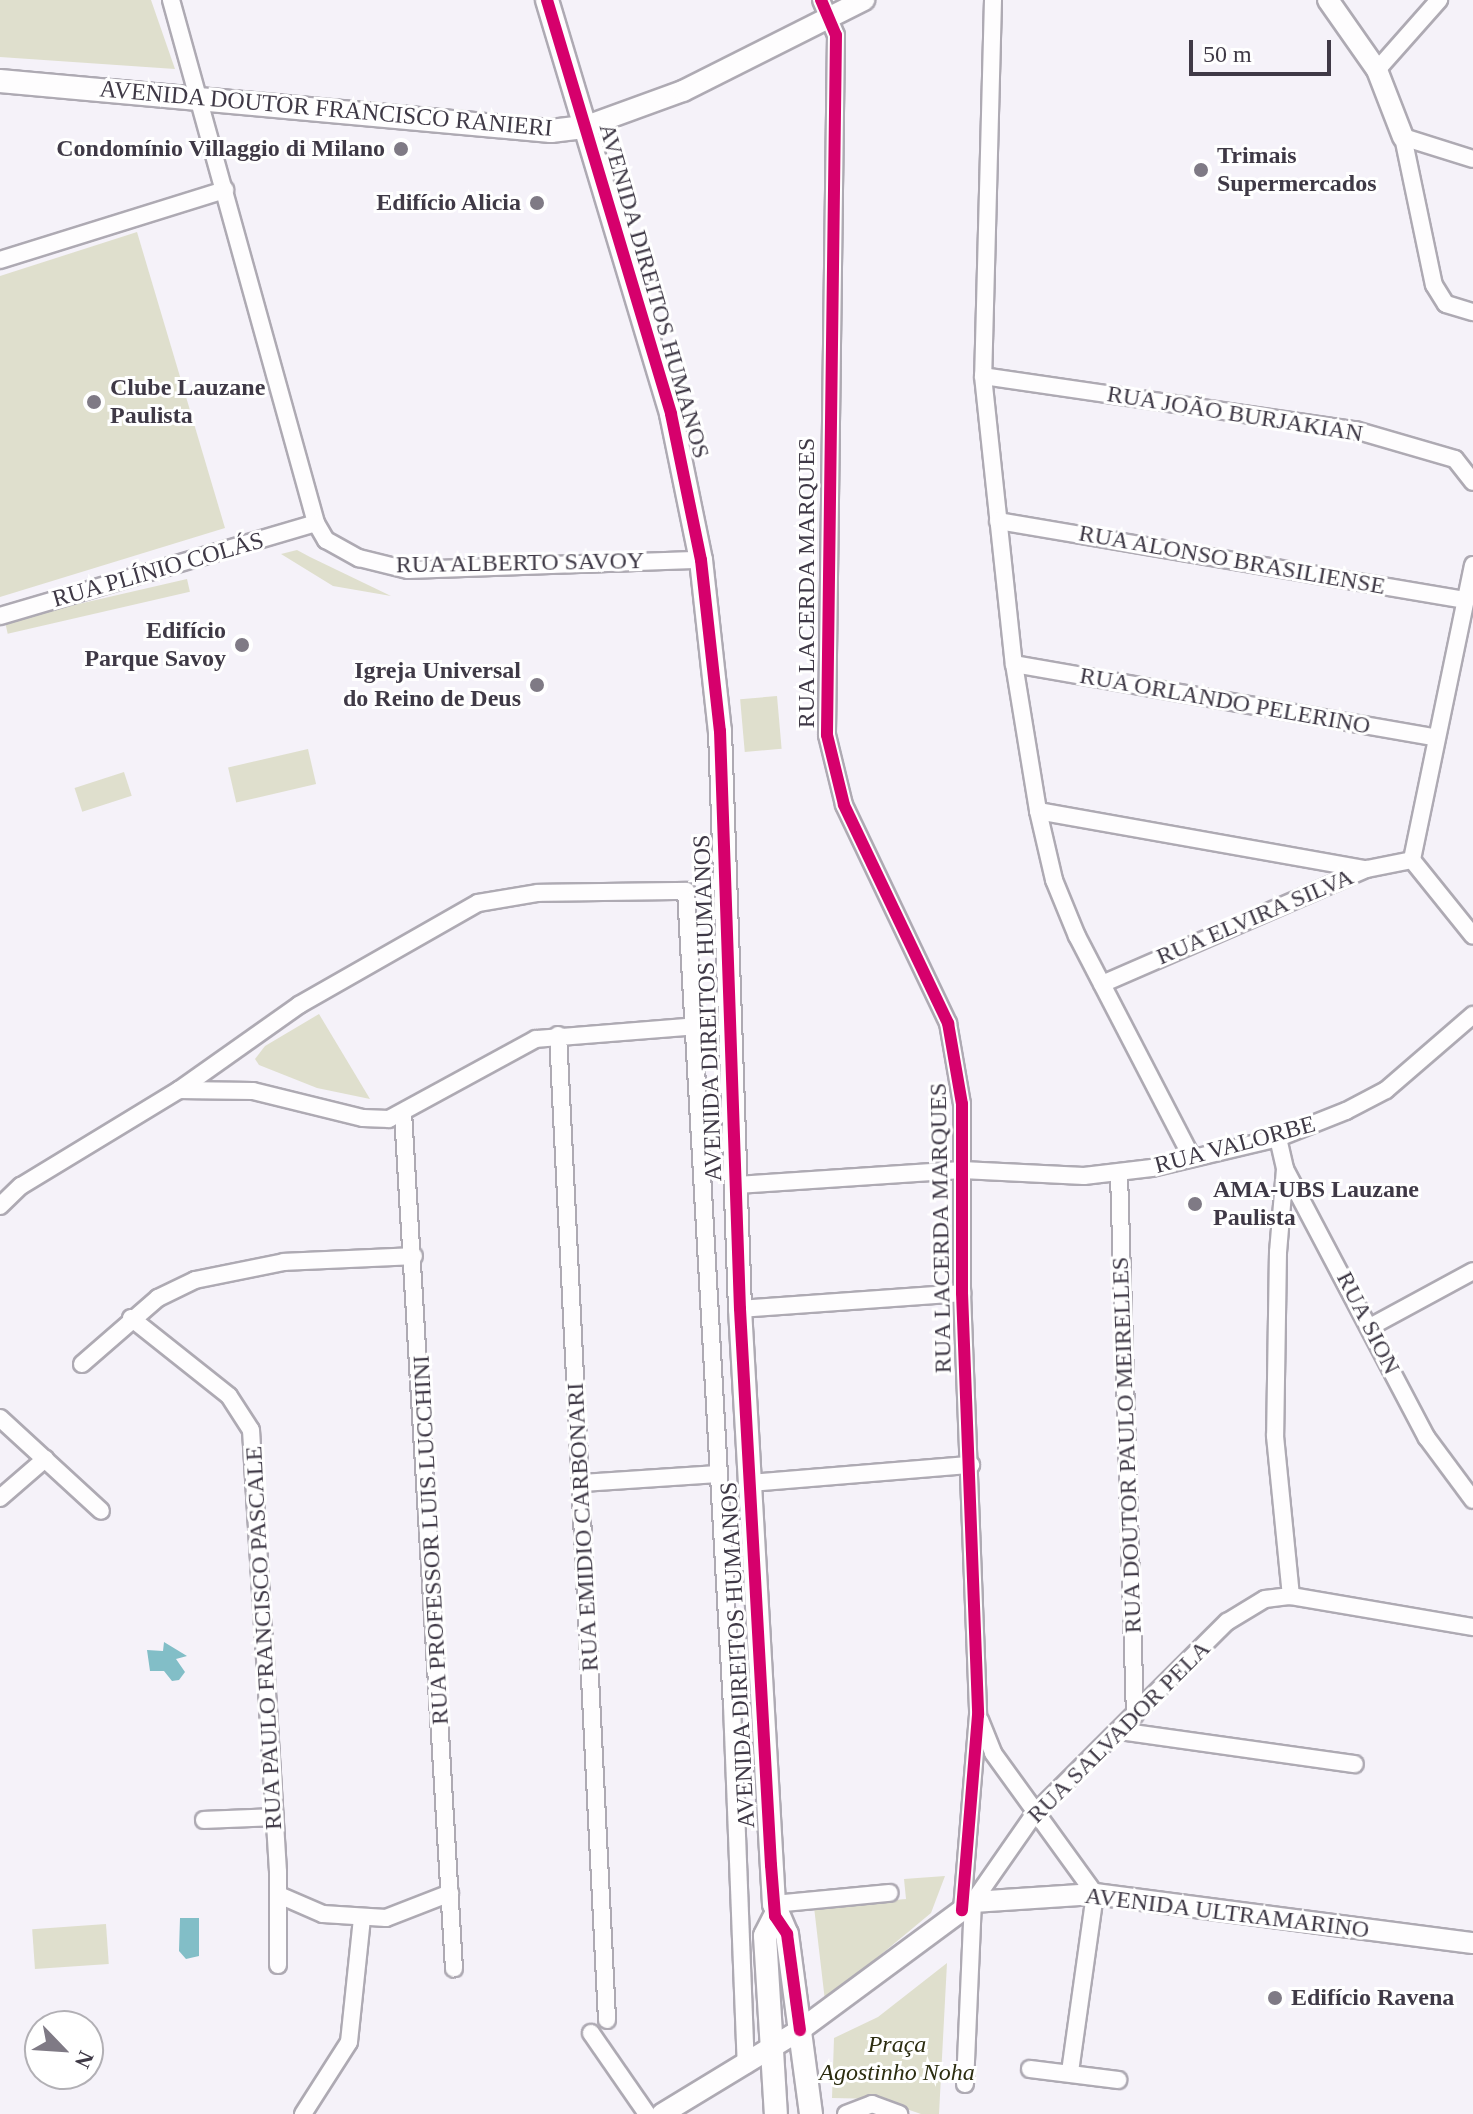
<!DOCTYPE html>
<meta charset="utf-8">
<style>
body{margin:0}
#map{position:relative;width:1473px;height:2114px;overflow:hidden;background:#f5f2f9;font-family:Georgia,serif}
div>[style]{position:absolute}
[style*='--x']{left:calc(var(--x)*1px);top:calc(var(--y)*1px);width:calc(var(--w)*1px);rotate:calc(var(--a)*1deg)}
.green>*{inset:0;background:#dfdfcd;transform-origin:0 0}
.water>*{inset:0;background:#82bec7}
.roads{filter:drop-shadow(2px 0 #aeaab3) drop-shadow(-2px 0 #aeaab3) drop-shadow(0 2px #aeaab3) drop-shadow(0 -2px #aeaab3)}
.minor>*{height:16px;margin:-8px;padding:0 8px;transform-origin:8px;border-radius:8px;background:#fefdfe}
.tertiary>*{height:20px;margin:-10px;padding:0 10px;transform-origin:10px;border-radius:10px;background:#fefdfe}
.secondary>*{height:22px;margin:-11px;padding:0 11px;transform-origin:11px;border-radius:11px;background:#fefdfe}
.cycleway>*{height:12px;margin:-6px;padding:0 6px;transform-origin:6px;border-radius:6px;background:#d6006c}
.dots>*{width:22px;height:22px;translate:-50% -50%;box-sizing:border-box;border:4px solid #fff;border-radius:50%}
span{translate:-50% -50%;white-space:nowrap;text-align:center;line-height:1.15;-webkit-text-stroke:6px #fff;paint-order:stroke}
.street-label{font-size:24px;color:#3f3946}
.poi-label{font-size:24px;color:#3f3946;font-weight:700}
.right{translate:-100% -50%;text-align:right}
.left{translate:0 -50%;text-align:left}
.park-label{font-size:24px;color:#2c2d10;font-style:italic}
.north{position:absolute;left:24px;top:2010px;width:80px;height:80px;box-sizing:border-box;background:#fff;border:2px solid #b2b0b5;border-radius:50%;rotate:115deg;font-size:22px;font-weight:700;line-height:32px;text-align:center;color:#3f3946}
.north::after{content:'';display:block;margin:auto;width:28px;height:36px;background:#7f7a85;clip-path:polygon(50% 0,100% 100%,50% 72%,0 100%)}
.scale{position:absolute;left:1189px;top:40px;width:142px;height:36px;box-sizing:border-box;border:4px solid #3f3946;border-top:0;padding-left:10px;font-size:24px;line-height:28px;white-space:nowrap;color:#3f3946;-webkit-text-stroke:6px #fff;paint-order:stroke}
</style>
<div id="map">
<div class="green">
<div style="clip-path:polygon(0 0,151px 0,175px 69px,0 57px)"></div>
<div style="clip-path:polygon(137px 232px,225px 528px,0 597px,0 276px)"></div>
<div style="clip-path:polygon(297px 550px,310px 557px,391px 596px,333px 586px,281px 554px)"></div>
<div style="left:187px;top:579px;width:13px;height:187px;rotate:77deg"></div>
<div style="left:777px;top:696px;width:53px;height:37px;rotate:85deg"></div>
<div style="left:308px;top:749px;width:36px;height:82px;rotate:77deg"></div>
<div style="left:124px;top:772px;width:25px;height:52px;rotate:72deg"></div>
<div style="clip-path:polygon(319px 1014px,370px 1099px,317px 1088px,259px 1065px,255px 1059px,265px 1046px)"></div>
<div style="clip-path:polygon(945px 1876px,931px 1913px,825px 2001px,814px 1907px,906px 1899px,904px 1879px)"></div>
<div style="left:106px;top:1924px;width:40px;height:74px;rotate:86deg"></div>
<div style="clip-path:polygon(947px 1963px,939px 2114px,921px 2114px,877px 2099px,832px 2098px,834px 2038px,878px 2017px)"></div>
</div>
<div class="water">
<div style="clip-path:polygon(164px 1642px,187px 1656px,176px 1659px,185px 1672px,179px 1680px,172px 1681px,164px 1671px,150px 1671px,147px 1650px,163px 1651px)"></div>
<div style="clip-path:polygon(180px 1918px,199px 1918px,199px 1956px,186px 1959px,179px 1951px)"></div>
</div>
<div class="roads">
<div class="minor">
<div style="--x:171;--y:0;--w:543;--a:74.5"></div>
<div style="--x:316;--y:523;--w:20;--a:60"></div>
<div style="--x:326;--y:540;--w:38;--a:29"></div>
<div style="--x:359;--y:558;--w:50;--a:13.8"></div>
<div style="--x:408;--y:570;--w:293;--a:-2"></div>
<div style="--x:821;--y:0;--w:38;--a:67"></div>
<div style="--x:836;--y:35;--w:700;--a:90.74"></div>
<div style="--x:827;--y:735;--w:72;--a:76.3"></div>
<div style="--x:844;--y:805;--w:242;--a:64.5"></div>
<div style="--x:948;--y:1023;--w:82;--a:80.2"></div>
<div style="--x:962;--y:1104;--w:189;--a:90"></div>
<div style="--x:962;--y:1293;--w:422;--a:87.8"></div>
<div style="--x:978;--y:1715;--w:196;--a:94.7"></div>
<div style="--x:993;--y:0;--w:376;--a:91.5"></div>
<div style="--x:983;--y:376;--w:290;--a:83.9"></div>
<div style="--x:1014;--y:664;--w:149;--a:80.7"></div>
<div style="--x:1038;--y:811;--w:71;--a:76.9"></div>
<div style="--x:1054;--y:880;--w:61;--a:67.7"></div>
<div style="--x:1077;--y:936;--w:250;--a:62.6"></div>
<div style="--x:1377;--y:70;--w:94;--a:-48.5"></div>
<div style="--x:1403;--y:137;--w:151;--a:78.2"></div>
<div style="--x:1434;--y:285;--w:22;--a:58"></div>
<div style="--x:1446;--y:304;--w:28;--a:17"></div>
<div style="--x:1403;--y:137;--w:73;--a:17.4"></div>
<div style="--x:0;--y:260;--w:236;--a:-17.3"></div>
<div style="--x:983;--y:376;--w:376;--a:8.3"></div>
<div style="--x:1355;--y:430;--w:104;--a:16.2"></div>
<div style="--x:1455;--y:459;--w:29;--a:52"></div>
<div style="--x:998;--y:521;--w:474;--a:9.6"></div>
<div style="--x:1473;--y:565;--w:301;--a:101.7"></div>
<div style="--x:1412;--y:860;--w:97;--a:51.2"></div>
<div style="--x:0;--y:616;--w:329;--a:-16.4"></div>
<div style="--x:1014;--y:664;--w:428;--a:9.9"></div>
<div style="--x:1038;--y:811;--w:332;--a:10.1"></div>
<div style="--x:1102;--y:984;--w:289;--a:-23.5"></div>
<div style="--x:1367;--y:869;--w:46;--a:-11.3"></div>
<div style="--x:558;--y:1035;--w:986;--a:87.15"></div>
<div style="--x:179;--y:1090;--w:147;--a:-35.3"></div>
<div style="--x:299;--y:1005;--w:206;--a:-29.7"></div>
<div style="--x:478;--y:903;--w:61;--a:-9.5"></div>
<div style="--x:538;--y:893;--w:148;--a:-0.8"></div>
<div style="--x:686;--y:891;--w:815;--a:86.77"></div>
<div style="--x:732;--y:1705;--w:360;--a:87.8"></div>
<div style="--x:403;--y:1113;--w:857;--a:86.59"></div>
<div style="--x:1278;--y:1138;--w:32;--a:77"></div>
<div style="--x:1285;--y:1169;--w:304;--a:62.2"></div>
<div style="--x:1427;--y:1438;--w:77;--a:53.4"></div>
<div style="--x:1285;--y:1169;--w:83;--a:94.8"></div>
<div style="--x:1278;--y:1252;--w:184;--a:90.9"></div>
<div style="--x:1275;--y:1436;--w:161;--a:84.3"></div>
<div style="--x:1119;--y:1174;--w:541;--a:88.31"></div>
<div style="--x:737;--y:1185;--w:225;--a:-3.8"></div>
<div style="--x:962;--y:1170;--w:122;--a:2.8"></div>
<div style="--x:1084;--y:1176;--w:68;--a:-6.7"></div>
<div style="--x:1152;--y:1168;--w:130;--a:-13.4"></div>
<div style="--x:1278;--y:1138;--w:73;--a:-21.7"></div>
<div style="--x:1346;--y:1111;--w:45;--a:-27.7"></div>
<div style="--x:1386;--y:1090;--w:115;--a:-40.8"></div>
<div style="--x:0;--y:1206;--w:29;--a:-44"></div>
<div style="--x:21;--y:1186;--w:185;--a:-31.3"></div>
<div style="--x:179;--y:1090;--w:74;--a:0.8"></div>
<div style="--x:253;--y:1091;--w:113;--a:13.8"></div>
<div style="--x:363;--y:1118;--w:26;--a:2"></div>
<div style="--x:389;--y:1119;--w:167;--a:-28.6"></div>
<div style="--x:536;--y:1039;--w:161;--a:-4.6"></div>
<div style="--x:740;--y:1309;--w:223;--a:-4.1"></div>
<div style="--x:131;--y:1318;--w:125;--a:38.5"></div>
<div style="--x:229;--y:1396;--w:40;--a:57.1"></div>
<div style="--x:251;--y:1430;--w:443;--a:86.5"></div>
<div style="--x:278;--y:1872;--w:93;--a:90"></div>
<div style="--x:1370;--y:1327;--w:117;--a:-28.5"></div>
<div style="--x:82;--y:1364;--w:101;--a:-41"></div>
<div style="--x:158;--y:1298;--w:41;--a:-25.9"></div>
<div style="--x:195;--y:1280;--w:91;--a:-11.4"></div>
<div style="--x:284;--y:1262;--w:130;--a:-2.6"></div>
<div style="--x:0;--y:1418;--w:137;--a:42.6"></div>
<div style="--x:582;--y:1483;--w:136;--a:-3.8"></div>
<div style="--x:750;--y:1483;--w:222;--a:-4.7"></div>
<div style="--x:0;--y:1498;--w:60;--a:-40.9"></div>
<div style="--x:980;--y:1720;--w:35;--a:68"></div>
<div style="--x:993;--y:1753;--w:174;--a:54.1"></div>
<div style="--x:1095;--y:1894;--w:180;--a:98"></div>
<div style="--x:1119;--y:1731;--w:238;--a:8"></div>
<div style="--x:204;--y:1820;--w:71;--a:-2.4"></div>
<div style="--x:279;--y:1895;--w:48;--a:23.4"></div>
<div style="--x:323;--y:1914;--w:63;--a:3.6"></div>
<div style="--x:386;--y:1918;--w:69;--a:-21.3"></div>
<div style="--x:774;--y:1904;--w:116;--a:-5.5"></div>
<div style="--x:591;--y:2033;--w:98;--a:55.3"></div>
<div style="--x:1030;--y:2069;--w:89;--a:7.1"></div>
<div style="--x:965;--y:2084;--w:182;--a:-87.5"></div>
<div style="--x:973;--y:1902;--w:108;--a:-55.1"></div>
<div style="--x:1035;--y:1813;--w:271;--a:-44.9"></div>
<div style="--x:1227;--y:1622;--w:44;--a:-31.2"></div>
<div style="--x:1265;--y:1599;--w:26;--a:-7"></div>
<div style="--x:1291;--y:1596;--w:185;--a:9.7"></div>
<div style="--x:303;--y:2114;--w:85;--a:-57.4"></div>
<div style="--x:349;--y:2042;--w:125;--a:-84"></div>
<div style="--x:846;--y:2114;--w:28;--a:-21"></div>
<div style="--x:872;--y:2104;--w:29;--a:20"></div>
</div>
<div class="tertiary">
<div style="--x:1328;--y:0;--w:85;--a:55"></div>
<div style="--x:1377;--y:70;--w:72;--a:68.8"></div>
<div style="--x:584;--y:127;--w:105;--a:-20"></div>
<div style="--x:683;--y:91;--w:203;--a:-26.7"></div>
<div style="--x:662;--y:2114;--w:162;--a:-31.3"></div>
<div style="--x:800;--y:2030;--w:215;--a:-36.5"></div>
<div style="--x:973;--y:1902;--w:122;--a:-3.8"></div>
<div style="--x:1095;--y:1894;--w:381;--a:7.4"></div>
</div>
<div class="secondary">
<div style="--x:547;--y:0;--w:432;--a:73.3"></div>
<div style="--x:671;--y:414;--w:149;--a:78.4"></div>
<div style="--x:701;--y:560;--w:172;--a:83.7"></div>
<div style="--x:720;--y:731;--w:578;--a:88.02"></div>
<div style="--x:740;--y:1309;--w:596;--a:86.73"></div>
<div style="--x:774;--y:1904;--w:33;--a:67"></div>
<div style="--x:787;--y:1934;--w:182;--a:82.4"></div>
<div style="--x:0;--y:81;--w:553;--a:5.19"></div>
<div style="--x:551;--y:131;--w:33;--a:-7"></div>
<div style="--x:775;--y:1916;--w:22;--a:117"></div>
<div style="--x:765;--y:1936;--w:178;--a:86.5"></div>
</div>
</div>
<div class="cycleway">
<div style="--x:547;--y:0;--w:432;--a:73.3"></div>
<div style="--x:671;--y:414;--w:149;--a:78.4"></div>
<div style="--x:701;--y:560;--w:172;--a:83.7"></div>
<div style="--x:720;--y:731;--w:578;--a:88.02"></div>
<div style="--x:740;--y:1309;--w:557;--a:86.81"></div>
<div style="--x:771;--y:1865;--w:51;--a:85.5"></div>
<div style="--x:775;--y:1916;--w:22;--a:56"></div>
<div style="--x:787;--y:1934;--w:97;--a:82.3"></div>
<div style="--x:821;--y:0;--w:38;--a:67"></div>
<div style="--x:836;--y:35;--w:700;--a:90.74"></div>
<div style="--x:827;--y:735;--w:72;--a:76.3"></div>
<div style="--x:844;--y:805;--w:242;--a:64.5"></div>
<div style="--x:948;--y:1023;--w:82;--a:80.2"></div>
<div style="--x:962;--y:1104;--w:189;--a:90"></div>
<div style="--x:962;--y:1293;--w:422;--a:87.8"></div>
<div style="--x:978;--y:1715;--w:196;--a:94.7"></div>
</div>
<div class="dots">
<div style="left:401px;top:149px;background:#7f7a85"></div>
<div style="left:1201px;top:170px;background:#7f7a85"></div>
<div style="left:537px;top:203px;background:#7f7a85"></div>
<div style="left:94px;top:402px;background:#7f7a85"></div>
<div style="left:242px;top:645px;background:#7f7a85"></div>
<div style="left:537px;top:685px;background:#7f7a85"></div>
<div style="left:1195px;top:1204px;background:#7f7a85"></div>
<div style="left:1275px;top:1998px;background:#7f7a85"></div>
</div>
<div class="street-label">
<span style="left:326px;top:109px;rotate:5deg">AVENIDA DOUTOR FRANCISCO RANIERI</span>
<span style="left:654px;top:291px;rotate:74deg">AVENIDA DIREITOS HUMANOS</span>
<span style="left:1235px;top:414px;rotate:9deg">RUA JOÃO BURJAKIAN</span>
<span style="left:1232px;top:560px;rotate:10deg">RUA ALONSO BRASILIENSE</span>
<span style="left:520px;top:563px;rotate:-1deg">RUA ALBERTO SAVOY</span>
<span style="left:158px;top:570px;rotate:-16deg">RUA PLÍNIO COLÁS</span>
<span style="left:807px;top:583px;rotate:-90deg">RUA LACERDA MARQUES</span>
<span style="left:1225px;top:701px;rotate:10deg">RUA ORLANDO PELERINO</span>
<span style="left:1255px;top:917px;rotate:-23deg">RUA ELVIRA SILVA</span>
<span style="left:708px;top:1008px;rotate:-92deg">AVENIDA DIREITOS HUMANOS</span>
<span style="left:1235px;top:1145px;rotate:-15deg">RUA VALORBE</span>
<span style="left:941px;top:1228px;rotate:-91deg">RUA LACERDA MARQUES</span>
<span style="left:1368px;top:1323px;rotate:63deg">RUA SION</span>
<span style="left:1127px;top:1445px;rotate:-92deg">RUA DOUTOR PAULO MEIRELLES</span>
<span style="left:583px;top:1527px;rotate:-93deg">RUA EMIDIO CARBONARI</span>
<span style="left:431px;top:1540px;rotate:-93deg">RUA PROFESSOR LUIS LUCCHINI</span>
<span style="left:264px;top:1638px;rotate:-93deg">RUA PAULO FRANCISCO PASCALE</span>
<span style="left:738px;top:1655px;rotate:-93deg">AVENIDA DIREITOS HUMANOS</span>
<span style="left:1119px;top:1732px;rotate:-45deg">RUA SALVADOR PELA</span>
<span style="left:1227px;top:1913px;rotate:7deg">AVENIDA ULTRAMARINO</span>
</div>
<div class="poi-label">
<span class="right" style="left:385px;top:149px">Condomínio Villaggio di Milano</span>
<span class="left" style="left:1217px;top:170px">Trimais<br>Supermercados</span>
<span class="right" style="left:521px;top:203px">Edifício Alicia</span>
<span class="left" style="left:110px;top:402px">Clube Lauzane<br>Paulista</span>
<span class="right" style="left:226px;top:645px">Edifício<br>Parque Savoy</span>
<span class="right" style="left:521px;top:685px">Igreja Universal<br>do Reino de Deus</span>
<span class="left" style="left:1213px;top:1204px">AMA-UBS Lauzane<br>Paulista</span>
<span class="left" style="left:1291px;top:1998px">Edifício Ravena</span>
</div>
<div class="park-label">
<span style="left:897px;top:2059px">Praça<br>Agostinho Noha</span>
</div>
<div class="north">N</div>
<div class="scale">50 m</div>
</div>
